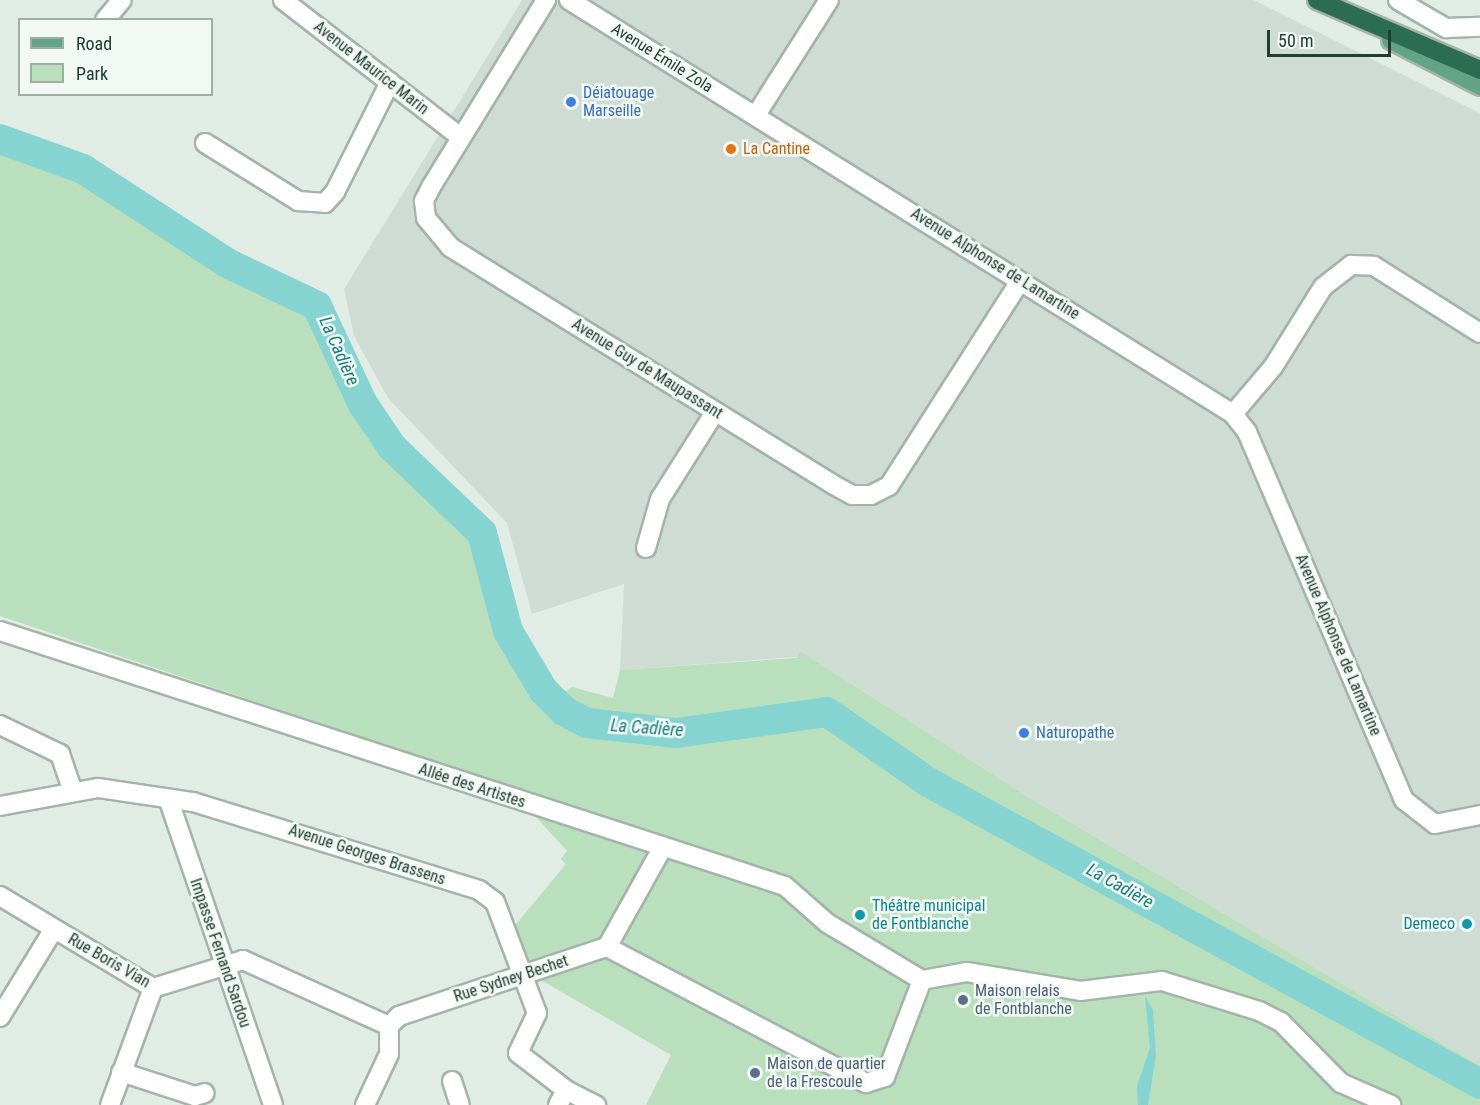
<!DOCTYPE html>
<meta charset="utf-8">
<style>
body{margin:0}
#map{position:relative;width:1480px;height:1105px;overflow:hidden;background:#e1ece5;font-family:"Roboto Condensed",sans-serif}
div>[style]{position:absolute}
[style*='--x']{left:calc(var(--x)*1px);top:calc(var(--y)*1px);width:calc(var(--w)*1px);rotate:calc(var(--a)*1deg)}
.built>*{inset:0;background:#cfdcd4}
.green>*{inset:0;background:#b9dfbc}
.water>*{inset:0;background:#86d4d1}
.river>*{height:30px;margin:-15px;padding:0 15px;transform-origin:15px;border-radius:15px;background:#86d4d1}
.roads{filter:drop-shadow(2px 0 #a4b4ab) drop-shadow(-2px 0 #a4b4ab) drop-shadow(0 2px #a4b4ab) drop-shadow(0 -2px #a4b4ab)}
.minor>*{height:18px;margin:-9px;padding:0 9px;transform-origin:9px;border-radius:9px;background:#fff}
.major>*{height:18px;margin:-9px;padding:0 9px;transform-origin:9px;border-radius:9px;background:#63a487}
.highway>*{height:18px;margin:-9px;padding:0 9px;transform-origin:9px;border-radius:9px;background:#2b6c52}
.dots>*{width:16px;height:16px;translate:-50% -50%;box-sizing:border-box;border:3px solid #f2f9f4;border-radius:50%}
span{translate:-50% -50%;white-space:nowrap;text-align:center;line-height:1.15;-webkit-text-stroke:5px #f2f9f4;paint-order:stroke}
.street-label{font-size:16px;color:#213e30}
.shop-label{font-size:16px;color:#366cbe}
.left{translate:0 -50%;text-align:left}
.food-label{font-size:16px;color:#c56008}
.culture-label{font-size:16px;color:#0d838f}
.right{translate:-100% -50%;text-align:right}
.service-label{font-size:16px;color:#4e5e75}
.water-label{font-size:18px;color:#187d7b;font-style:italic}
.legend{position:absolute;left:18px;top:18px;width:195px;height:78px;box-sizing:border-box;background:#f2f9f4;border:2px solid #9eaea6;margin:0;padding:8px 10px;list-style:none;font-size:18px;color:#213e30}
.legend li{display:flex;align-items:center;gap:12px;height:30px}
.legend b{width:30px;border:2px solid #9eaea6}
.scale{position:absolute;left:1267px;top:30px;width:124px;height:27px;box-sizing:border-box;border:3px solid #213e30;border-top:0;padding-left:8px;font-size:18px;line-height:21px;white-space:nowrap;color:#213e30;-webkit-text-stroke:4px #f2f9f4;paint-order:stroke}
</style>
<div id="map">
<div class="built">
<div style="clip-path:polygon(522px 0,1254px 0,1480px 113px,1480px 1066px,1028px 797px,800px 651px,796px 657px,620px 670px,624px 584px,532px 614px,507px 523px,388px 398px,354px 336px,344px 289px)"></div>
</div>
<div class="green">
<div style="clip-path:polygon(8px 141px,78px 172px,225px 266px,315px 310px,359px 404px,389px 450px,470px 521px,503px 631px,546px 705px,572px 687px,613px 698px,620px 670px,796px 658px,800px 651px,1028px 797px,1480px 1066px,1480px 1105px,646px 1105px,671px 1055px,539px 979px,512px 929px,566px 864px,561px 859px,567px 851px,508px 786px,0 616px,0 143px)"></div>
</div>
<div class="water">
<div style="clip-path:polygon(1145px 996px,1153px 1010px,1156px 1055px,1148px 1105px,1138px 1105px,1137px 1086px,1150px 1048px)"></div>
</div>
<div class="river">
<div style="--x:0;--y:139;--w:88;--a:19.9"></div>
<div style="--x:83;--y:169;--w:172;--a:33.1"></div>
<div style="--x:227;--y:263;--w:100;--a:25.5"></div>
<div style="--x:317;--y:306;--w:108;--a:64.9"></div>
<div style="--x:363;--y:404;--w:52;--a:56"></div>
<div style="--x:392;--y:447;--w:124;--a:43.7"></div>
<div style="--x:482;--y:533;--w:101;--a:75.1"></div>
<div style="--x:508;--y:631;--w:69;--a:59.3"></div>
<div style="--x:543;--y:690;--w:30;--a:45"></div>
<div style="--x:564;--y:711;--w:26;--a:28"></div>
<div style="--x:587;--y:723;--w:90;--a:6.4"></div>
<div style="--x:676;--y:733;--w:152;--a:-7.9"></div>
<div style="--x:827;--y:712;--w:123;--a:34.7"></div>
<div style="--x:928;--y:782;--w:629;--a:28.68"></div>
</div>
<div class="roads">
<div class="minor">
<div style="--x:283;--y:0;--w:224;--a:37.7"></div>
<div style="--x:546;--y:0;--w:220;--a:121.6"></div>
<div style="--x:431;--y:187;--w:16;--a:117"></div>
<div style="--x:424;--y:201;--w:17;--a:83"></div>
<div style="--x:426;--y:218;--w:38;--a:50"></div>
<div style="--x:450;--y:247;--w:452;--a:31.8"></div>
<div style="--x:834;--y:485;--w:21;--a:29"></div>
<div style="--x:852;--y:495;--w:19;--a:0"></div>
<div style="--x:871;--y:495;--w:20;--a:-27"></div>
<div style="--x:889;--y:486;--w:243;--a:-57.4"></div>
<div style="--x:569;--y:0;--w:782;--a:31.94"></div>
<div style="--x:1233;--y:414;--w:23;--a:52"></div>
<div style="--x:1247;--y:432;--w:400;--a:66.9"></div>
<div style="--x:1404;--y:800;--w:39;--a:38"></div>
<div style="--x:1435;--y:824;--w:46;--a:-11.3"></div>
<div style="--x:1398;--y:0;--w:56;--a:30.3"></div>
<div style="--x:1446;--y:28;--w:34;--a:-2"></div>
<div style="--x:105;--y:20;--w:26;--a:-50"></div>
<div style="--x:756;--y:115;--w:136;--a:-57.6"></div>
<div style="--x:205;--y:143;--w:110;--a:31.9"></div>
<div style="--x:298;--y:201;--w:27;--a:4"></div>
<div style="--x:325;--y:203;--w:15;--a:-48"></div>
<div style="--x:335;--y:192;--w:123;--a:-63.4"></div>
<div style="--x:1233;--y:414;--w:62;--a:-49.6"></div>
<div style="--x:1273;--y:367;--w:94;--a:-58"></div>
<div style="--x:1323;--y:287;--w:36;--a:-38"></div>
<div style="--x:1351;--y:265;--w:23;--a:2"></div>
<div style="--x:1374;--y:266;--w:125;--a:32.3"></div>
<div style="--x:646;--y:548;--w:51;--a:-74.1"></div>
<div style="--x:660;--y:499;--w:103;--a:-57.7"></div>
<div style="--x:0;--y:631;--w:825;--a:18"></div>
<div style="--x:785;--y:886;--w:56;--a:41.4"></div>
<div style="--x:827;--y:923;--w:111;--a:31"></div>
<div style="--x:922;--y:980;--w:46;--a:-10.1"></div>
<div style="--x:967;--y:972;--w:115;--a:9.5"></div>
<div style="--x:1080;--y:991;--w:83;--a:-7"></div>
<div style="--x:1162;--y:981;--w:102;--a:17.2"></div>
<div style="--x:1259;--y:1011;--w:25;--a:27"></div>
<div style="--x:1281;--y:1022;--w:86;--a:45.5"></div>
<div style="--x:1341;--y:1083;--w:55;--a:23.7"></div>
<div style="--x:0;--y:725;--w:67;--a:25.8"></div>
<div style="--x:60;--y:754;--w:40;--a:71.1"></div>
<div style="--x:169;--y:801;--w:321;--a:71.1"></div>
<div style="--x:0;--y:806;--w:100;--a:-10.4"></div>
<div style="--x:98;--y:788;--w:96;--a:8.4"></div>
<div style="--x:193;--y:802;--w:299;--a:17.1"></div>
<div style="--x:479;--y:890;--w:20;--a:37"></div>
<div style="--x:495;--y:902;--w:119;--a:69.3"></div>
<div style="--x:537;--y:1013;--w:44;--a:115.4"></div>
<div style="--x:518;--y:1053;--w:61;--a:37.6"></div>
<div style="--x:566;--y:1090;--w:17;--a:118"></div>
<div style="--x:0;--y:896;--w:179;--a:31"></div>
<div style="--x:153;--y:988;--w:94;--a:-17.3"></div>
<div style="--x:243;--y:960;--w:160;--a:24.3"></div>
<div style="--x:607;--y:947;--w:293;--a:27.7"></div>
<div style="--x:866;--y:1083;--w:20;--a:-18"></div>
<div style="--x:885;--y:1077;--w:104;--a:-69.1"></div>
<div style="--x:0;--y:1017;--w:103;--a:-58.5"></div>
<div style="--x:121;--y:1072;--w:78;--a:18"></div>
<div style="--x:195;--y:1096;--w:10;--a:-17"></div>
<div style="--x:452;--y:1081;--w:25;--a:72"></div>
<div style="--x:566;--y:1090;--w:34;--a:27"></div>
<div style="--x:110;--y:1105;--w:125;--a:-69.8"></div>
<div style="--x:365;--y:1105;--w:56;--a:-64.8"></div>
<div style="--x:389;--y:1054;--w:28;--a:-90"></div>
<div style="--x:389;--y:1026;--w:14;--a:-45"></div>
<div style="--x:399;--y:1016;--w:219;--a:-18.4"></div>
<div style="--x:607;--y:947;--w:115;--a:-60.8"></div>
</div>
<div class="major">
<div style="--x:1391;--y:40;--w:100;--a:27.3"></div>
</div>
<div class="highway">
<div style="--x:1317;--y:0;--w:177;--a:23.2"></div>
</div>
</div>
<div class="dots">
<div style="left:571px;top:102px;background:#3f7fe0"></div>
<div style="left:731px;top:149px;background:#e8710a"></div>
<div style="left:1024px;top:733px;background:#3f7fe0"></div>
<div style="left:860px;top:915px;background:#0f9aa8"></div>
<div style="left:1467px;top:924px;background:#0f9aa8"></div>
<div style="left:963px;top:1000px;background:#5c6f8a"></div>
<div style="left:755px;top:1073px;background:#5c6f8a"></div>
</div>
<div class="street-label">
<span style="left:662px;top:58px;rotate:32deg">Avenue Émile Zola</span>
<span style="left:371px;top:68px;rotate:38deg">Avenue Maurice Marin</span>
<span style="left:995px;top:264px;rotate:32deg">Avenue Alphonse de Lamartine</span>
<span style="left:647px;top:369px;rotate:32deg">Avenue Guy de Maupassant</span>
<span style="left:1338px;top:645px;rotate:67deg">Avenue Alphonse de Lamartine</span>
<span style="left:472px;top:786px;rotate:18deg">Allée des Artistes</span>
<span style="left:367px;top:855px;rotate:18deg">Avenue Georges Brassens</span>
<span style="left:220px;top:953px;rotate:71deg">Impasse Fernand Sardou</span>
<span style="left:109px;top:961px;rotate:30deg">Rue Boris Vian</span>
<span style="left:511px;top:979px;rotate:-18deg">Rue Sydney Bechet</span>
</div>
<div class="shop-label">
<span class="left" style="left:583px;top:102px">Déiatouage<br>Marseille</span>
<span class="left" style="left:1036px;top:733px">Naturopathe</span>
</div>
<div class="food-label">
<span class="left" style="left:743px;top:149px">La Cantine</span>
</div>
<div class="culture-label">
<span class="left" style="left:872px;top:915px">Théâtre municipal<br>de Fontblanche</span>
<span class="right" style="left:1455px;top:924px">Demeco</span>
</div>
<div class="service-label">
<span class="left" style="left:975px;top:1000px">Maison relais<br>de Fontblanche</span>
<span class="left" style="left:767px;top:1073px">Maison de quartier<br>de la Frescoule</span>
</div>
<div class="water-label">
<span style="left:339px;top:351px;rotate:66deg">La Cadière</span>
<span style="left:647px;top:728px;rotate:4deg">La Cadière</span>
<span style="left:1120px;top:886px;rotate:29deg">La Cadière</span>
</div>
<ul class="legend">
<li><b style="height:8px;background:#63a487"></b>Road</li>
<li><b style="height:16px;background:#b9dfbc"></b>Park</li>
</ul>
<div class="scale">50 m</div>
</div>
